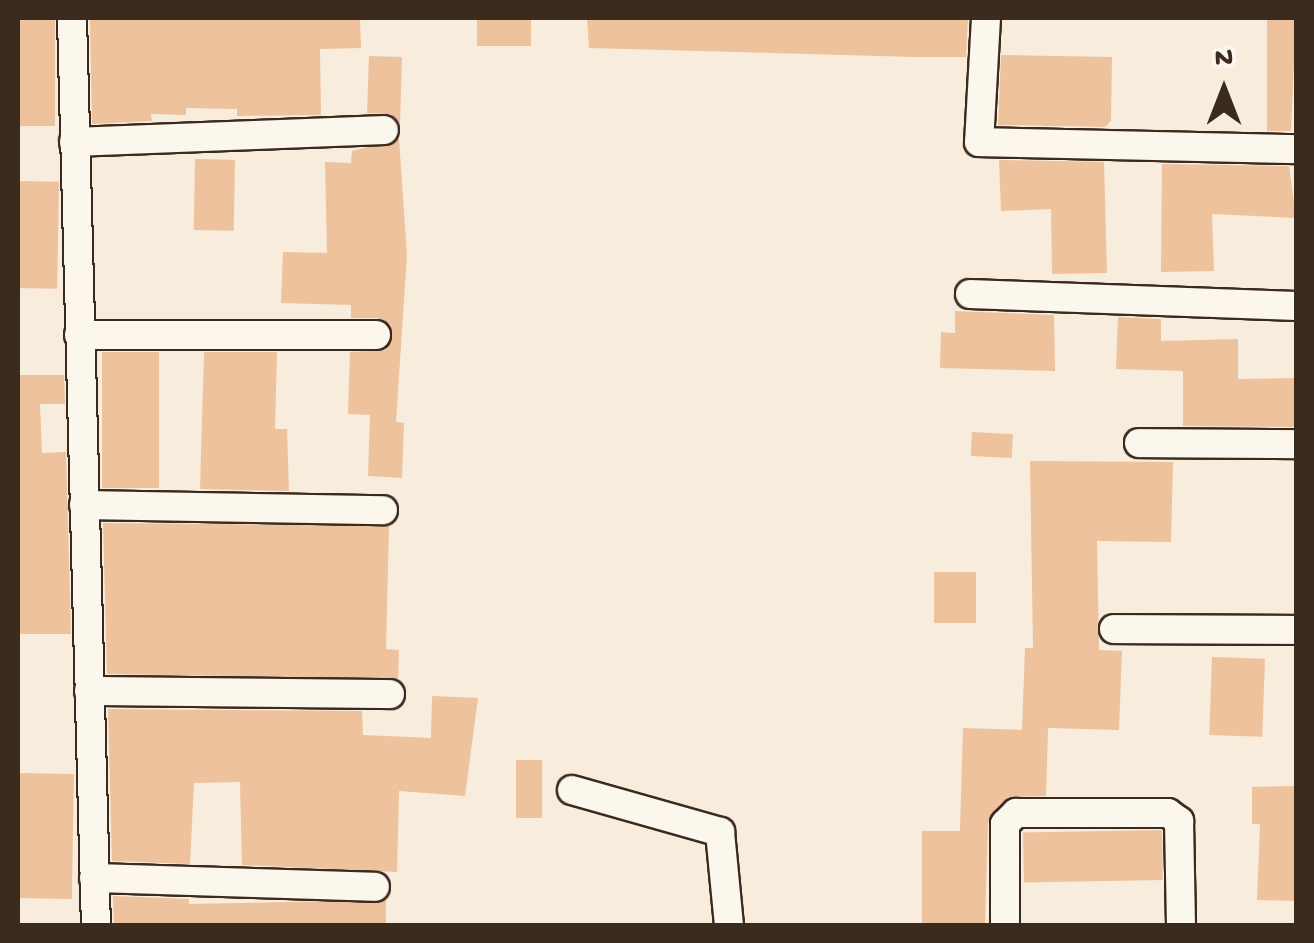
<!DOCTYPE html>
<style>
body{margin:0}
#map{position:relative;width:1314px;height:943px;overflow:hidden;background:#f8ecdc;font-family:"Gochi Hand",sans-serif}
div>[style]{position:absolute}
[style*='--x']{left:calc(var(--x)*1px);top:calc(var(--y)*1px);width:calc(var(--w)*1px);rotate:calc(var(--a)*1deg)}
.building>*{inset:0;background:#edc29d;transform-origin:0 0}
.roads{filter:drop-shadow(2px 0 #3b2a1e) drop-shadow(-2px 0 #3b2a1e) drop-shadow(0 2px #3b2a1e) drop-shadow(0 -2px #3b2a1e)}
.minor>*{height:28px;margin:-14px;padding:0 14px;transform-origin:14px;border-radius:14px;background:#fbf7ec}
span{translate:-50% -50%;white-space:nowrap;text-align:center;line-height:1.15;-webkit-text-stroke:10px #fbf7ec;paint-order:stroke}
.frame{position:absolute;inset:0;border:20px solid #3b2a1e;pointer-events:none}
.north{position:absolute;left:1174px;top:40px;width:100px;height:100px;-webkit-text-stroke:8px #fbf7ec;paint-order:stroke;rotate:0deg;font-size:28px;font-weight:700;line-height:40px;text-align:center;color:#3b2a1e}
.north::after{content:'';display:block;margin:auto;width:35px;height:45px;background:#3b2a1e;clip-path:polygon(50% 0,100% 100%,50% 72%,0 100%)}
</style>
<div id="map">
<div class="building">
<div style="left:18px;top:18px;width:37px;height:108px"></div>
<div style="clip-path:polygon(90px 18px,360px 18px,361px 48px,320px 49px,321px 115px,237px 116px,237px 109px,186px 108px,186px 115px,151px 114px,152px 121px,92px 124px)"></div>
<div style="left:477px;top:18px;width:54px;height:28px"></div>
<div style="clip-path:polygon(587px 18px,968px 18px,966px 57px,914px 57px,589px 48px)"></div>
<div style="clip-path:polygon(1267px 18px,1296px 18px,1291px 131px,1267px 131px)"></div>
<div style="clip-path:polygon(1001px 55px,1112px 57px,1111px 121px,1105px 127px,998px 125px)"></div>
<div style="clip-path:polygon(369px 56px,402px 57px,400px 123px,391px 114px,367px 113px)"></div>
<div style="clip-path:polygon(399px 139px,407px 255px,396px 422px,404px 423px,402px 478px,368px 476px,370px 415px,348px 414px,350px 352px,386px 350px,391px 325px,377px 318px,351px 318px,351px 305px,281px 303px,283px 252px,327px 253px,325px 162px,351px 163px,352px 151px)"></div>
<div style="left:195px;top:159px;width:40px;height:71px;rotate:1deg"></div>
<div style="clip-path:polygon(999px 160px,1104px 162px,1107px 273px,1052px 274px,1051px 209px,1001px 211px)"></div>
<div style="clip-path:polygon(1162px 164px,1289px 166px,1296px 218px,1212px 214px,1214px 271px,1161px 272px)"></div>
<div style="left:18px;top:181px;width:41px;height:107px;rotate:1deg"></div>
<div style="clip-path:polygon(955px 311px,1054px 315px,1055px 371px,940px 368px,941px 332px,955px 333px)"></div>
<div style="clip-path:polygon(1118px 317px,1161px 319px,1161px 341px,1238px 339px,1238px 379px,1296px 378px,1296px 427px,1183px 426px,1183px 371px,1116px 369px)"></div>
<div style="left:102px;top:352px;width:57px;height:136px"></div>
<div style="clip-path:polygon(204px 352px,277px 352px,275px 429px,287px 429px,289px 491px,200px 489px)"></div>
<div style="clip-path:polygon(18px 375px,64px 375px,65px 404px,40px 404px,42px 453px,66px 452px,71px 634px,18px 634px)"></div>
<div style="left:972px;top:432px;width:41px;height:24px;rotate:3deg"></div>
<div style="clip-path:polygon(1030px 461px,1173px 462px,1171px 542px,1097px 541px,1099px 650px,1122px 651px,1119px 730px,1048px 728px,1046px 796px,1009px 797px,988px 823px,985px 926px,922px 926px,922px 831px,960px 831px,963px 728px,1022px 730px,1025px 648px,1033px 648px)"></div>
<div style="clip-path:polygon(103px 523px,389px 526px,386px 649px,399px 650px,398px 679px,107px 674px)"></div>
<div style="left:934px;top:572px;width:42px;height:51px"></div>
<div style="left:1212px;top:657px;width:53px;height:78px;rotate:2deg"></div>
<div style="clip-path:polygon(432px 696px,478px 698px,465px 796px,399px 791px,397px 872px,242px 865px,240px 782px,194px 783px,190px 864px,112px 861px,108px 709px,362px 711px,363px 735px,431px 738px)"></div>
<div style="left:516px;top:760px;width:26px;height:58px"></div>
<div style="left:18px;top:773px;width:56px;height:125px;rotate:1deg"></div>
<div style="clip-path:polygon(1296px 786px,1296px 901px,1257px 900px,1260px 824px,1252px 824px,1252px 787px)"></div>
<div style="left:1162px;top:830px;width:50px;height:139px;rotate:89deg"></div>
<div style="clip-path:polygon(113px 896px,189px 899px,189px 904px,386px 900px,386px 926px,114px 926px)"></div>
</div>
<div class="roads">
<div class="minor">
<div style="--x:72;--y:18;--w:908;--a:88.49"></div>
<div style="--x:986;--y:18;--w:124;--a:93.2"></div>
<div style="--x:979;--y:142;--w:317;--a:1.3"></div>
<div style="--x:74;--y:142;--w:310;--a:-2.2"></div>
<div style="--x:970;--y:294;--w:326;--a:2.1"></div>
<div style="--x:79;--y:335;--w:297;--a:0"></div>
<div style="--x:1139;--y:443;--w:157;--a:0.4"></div>
<div style="--x:84;--y:505;--w:299;--a:1"></div>
<div style="--x:1114;--y:629;--w:182;--a:0.3"></div>
<div style="--x:89;--y:691;--w:301;--a:0.6"></div>
<div style="--x:572;--y:790;--w:154;--a:15.8"></div>
<div style="--x:720;--y:832;--w:94;--a:84.5"></div>
<div style="--x:94;--y:878;--w:281;--a:1.8"></div>
<div style="--x:1005;--y:926;--w:102;--a:-90"></div>
<div style="--x:1005;--y:824;--w:16;--a:-45"></div>
<div style="--x:1016;--y:813;--w:152;--a:0"></div>
<div style="--x:1168;--y:813;--w:14;--a:36"></div>
<div style="--x:1179;--y:821;--w:105;--a:88.9"></div>
</div>
</div>
<div class="frame"></div>
<div class="north">N</div>
</div>
